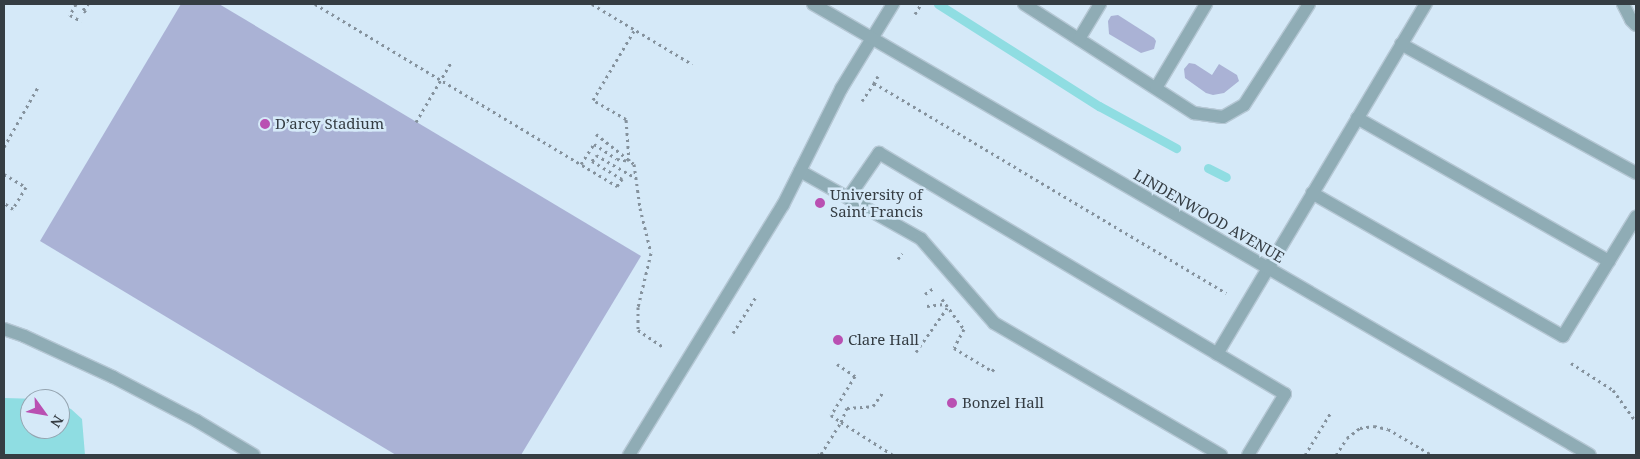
<!DOCTYPE html>
<meta charset="utf-8">
<style>
body{margin:0}
#map{position:relative;width:1640px;height:459px;overflow:hidden;background:#d5e9f8;font-family:"Noto Serif",serif}
div>[style]{position:absolute}
[style*='--x']{left:calc(var(--x)*1px);top:calc(var(--y)*1px);width:calc(var(--w)*1px);rotate:calc(var(--a)*1deg)}
.green>*{inset:0;background:#aab2d5}
.water>*{inset:0;background:#8fdde2}
.stream>*{height:9px;margin:-4.5px;padding:0 4.5px;transform-origin:4.5px;border-radius:4.5px;background:#8fdde2}
.path>*{height:3px;margin-top:-1.5px;transform-origin:0;background:repeating-linear-gradient(90deg,#85929d 0 2.5px,transparent 0 6.5px)}
.roads{filter:drop-shadow(1px 0 #b5c7d4) drop-shadow(-1px 0 #b5c7d4) drop-shadow(0 1px #b5c7d4) drop-shadow(0 -1px #b5c7d4)}
.service>*{height:12px;margin:-6px;padding:0 6px;transform-origin:6px;border-radius:6px;background:#8facb5}
.tertiary>*{height:12px;margin:-6px;padding:0 6px;transform-origin:6px;border-radius:6px;background:#8facb5}
.dots>*{width:14px;height:14px;translate:-50% -50%;box-sizing:border-box;border:2px solid #d5e9f8;border-radius:50%}
span{translate:-50% -50%;white-space:nowrap;text-align:center;line-height:1.15;-webkit-text-stroke:5px #d5e9f8;paint-order:stroke}
.poi-label{font-size:15px;color:#353d43}
.left{translate:0 -50%;text-align:left}
.street-label{font-size:15px;color:#353d43}
.frame{position:absolute;inset:0;border:5px solid #353d43;pointer-events:none}
.north{position:absolute;left:20px;top:389px;width:50px;height:50px;box-sizing:border-box;background:#d5e9f8;border:1px solid #95a4b0;border-radius:50%;rotate:122deg;font-size:14px;font-weight:700;line-height:20px;text-align:center;color:#353d43}
.north::after{content:'';display:block;margin:auto;width:18px;height:22px;background:#b950b2;clip-path:polygon(50% 0,100% 100%,50% 72%,0 100%)}
</style>
<div id="map">
<div class="green">
<div style="clip-path:polygon(181px 4px,219px 4px,641px 256px,521px 455px,396px 455px,40px 241px)"></div>
<div style="clip-path:polygon(1118px 15px,1154px 38px,1156px 41px,1154px 49px,1141px 53px,1109px 34px,1108px 21px,1111px 16px)"></div>
<div style="clip-path:polygon(1189px 63px,1195px 64px,1212px 75px,1219px 64px,1237px 75px,1239px 81px,1224px 93px,1213px 95px,1206px 93px,1185px 78px,1184px 69px)"></div>
</div>
<div class="water">
<div style="clip-path:polygon(4px 398px,40px 399px,30px 399px,30px 429px,60px 429px,60px 405px,71px 409px,82px 419px,85px 455px,4px 455px)"></div>
</div>
<div class="stream">
<div style="--x:938;--y:4;--w:191;--a:32.4"></div>
<div style="--x:1099;--y:106;--w:88;--a:28.6"></div>
<div style="--x:1208;--y:168;--w:20;--a:27"></div>
</div>
<div class="path">
<div style="--x:76;--y:4;--w:13;--a:119"></div>
<div style="--x:70;--y:15;--w:13;--a:29"></div>
<div style="--x:315;--y:4;--w:353;--a:31.1"></div>
<div style="--x:617;--y:186;--w:9;--a:-54"></div>
<div style="--x:622;--y:179;--w:35;--a:-149"></div>
<div style="--x:592;--y:161;--w:7;--a:-56"></div>
<div style="--x:596;--y:155;--w:46;--a:29.9"></div>
<div style="--x:592;--y:4;--w:117;--a:31"></div>
<div style="--x:86;--y:12;--w:4;--a:-146"></div>
<div style="--x:83;--y:10;--w:8;--a:-50"></div>
<div style="--x:915;--y:14;--w:12;--a:-59"></div>
<div style="--x:878;--y:76;--w:8;--a:120"></div>
<div style="--x:874;--y:83;--w:410;--a:30.8"></div>
<div style="--x:862;--y:101;--w:22;--a:-56"></div>
<div style="--x:416;--y:122;--w:71;--a:-59.5"></div>
<div style="--x:596;--y:134;--w:48;--a:38.3"></div>
<div style="--x:634;--y:164;--w:44;--a:82.2"></div>
<div style="--x:640;--y:208;--w:46;--a:76.3"></div>
<div style="--x:651;--y:253;--w:56;--a:103.5"></div>
<div style="--x:638;--y:307;--w:23;--a:90"></div>
<div style="--x:638;--y:330;--w:30;--a:34"></div>
<div style="--x:4;--y:147;--w:69;--a:-60.5"></div>
<div style="--x:581;--y:164;--w:24;--a:-57"></div>
<div style="--x:594;--y:144;--w:27;--a:33"></div>
<div style="--x:617;--y:159;--w:12;--a:9"></div>
<div style="--x:629;--y:161;--w:42;--a:-94.1"></div>
<div style="--x:626;--y:119;--w:38;--a:-150"></div>
<div style="--x:593;--y:100;--w:82;--a:-59.4"></div>
<div style="--x:4;--y:174;--w:26;--a:31"></div>
<div style="--x:26;--y:187;--w:26;--a:121"></div>
<div style="--x:13;--y:209;--w:11;--a:-146"></div>
<div style="--x:898;--y:259;--w:7;--a:-56"></div>
<div style="--x:925;--y:294;--w:12;--a:-35"></div>
<div style="--x:942;--y:299;--w:37;--a:54"></div>
<div style="--x:964;--y:329;--w:21;--a:118"></div>
<div style="--x:954;--y:348;--w:44;--a:31.2"></div>
<div style="--x:992;--y:371;--w:3;--a:-45"></div>
<div style="--x:927;--y:306;--w:17;--a:-7"></div>
<div style="--x:733;--y:333;--w:45;--a:-57.7"></div>
<div style="--x:916;--y:352;--w:54;--a:-54.8"></div>
<div style="--x:1571;--y:363;--w:50;--a:32.7"></div>
<div style="--x:1613;--y:390;--w:39;--a:54"></div>
<div style="--x:837;--y:364;--w:22;--a:34"></div>
<div style="--x:855;--y:376;--w:46;--a:121.6"></div>
<div style="--x:831;--y:415;--w:12;--a:35"></div>
<div style="--x:841;--y:422;--w:15;--a:-67"></div>
<div style="--x:847;--y:408;--w:26;--a:-4"></div>
<div style="--x:873;--y:406;--w:19;--a:-54"></div>
<div style="--x:817;--y:455;--w:4;--a:-14"></div>
<div style="--x:821;--y:454;--w:38;--a:-58"></div>
<div style="--x:841;--y:422;--w:62;--a:32.4"></div>
<div style="--x:1305;--y:455;--w:50;--a:-58.8"></div>
<div style="--x:1336;--y:455;--w:20;--a:-57"></div>
<div style="--x:1347;--y:438;--w:16;--a:-38"></div>
<div style="--x:1360;--y:428;--w:14;--a:-8"></div>
<div style="--x:1374;--y:426;--w:14;--a:12"></div>
<div style="--x:1388;--y:429;--w:51;--a:30.6"></div>
</div>
<div class="roads">
<div class="service">
<div style="--x:1024;--y:4;--w:202;--a:32.7"></div>
<div style="--x:1194;--y:113;--w:29;--a:8"></div>
<div style="--x:1223;--y:117;--w:24;--a:-30"></div>
<div style="--x:1244;--y:105;--w:120;--a:-57.2"></div>
<div style="--x:1623;--y:4;--w:18;--a:63"></div>
<div style="--x:1631;--y:20;--w:7;--a:45"></div>
<div style="--x:1079;--y:39;--w:41;--a:-59"></div>
<div style="--x:1401;--y:44;--w:268;--a:28.8"></div>
<div style="--x:1156;--y:88;--w:98;--a:-59.2"></div>
<div style="--x:1357;--y:118;--w:290;--a:29.6"></div>
<div style="--x:800;--y:171;--w:139;--a:29.3"></div>
<div style="--x:921;--y:239;--w:111;--a:49"></div>
<div style="--x:994;--y:323;--w:263;--a:30.2"></div>
<div style="--x:1312;--y:193;--w:289;--a:29.7"></div>
<div style="--x:1563;--y:336;--w:140;--a:-58.5"></div>
<div style="--x:848;--y:198;--w:55;--a:-55.4"></div>
<div style="--x:879;--y:153;--w:472;--a:30.7"></div>
<div style="--x:1285;--y:394;--w:71;--a:121.2"></div>
<div style="--x:4;--y:329;--w:21;--a:19"></div>
<div style="--x:24;--y:336;--w:98;--a:24.7"></div>
<div style="--x:113;--y:377;--w:95;--a:27.6"></div>
<div style="--x:197;--y:421;--w:66;--a:30.8"></div>
<div style="--x:1217;--y:354;--w:408;--a:-59.2"></div>
<div style="--x:629;--y:455;--w:294;--a:-58.4"></div>
<div style="--x:783;--y:205;--w:130;--a:-63.4"></div>
<div style="--x:841;--y:89;--w:100;--a:-58.5"></div>
</div>
<div class="tertiary">
<div style="--x:813;--y:4;--w:898;--a:30.13"></div>
</div>
</div>
<div class="dots">
<div style="left:265px;top:124px;background:#b950b2"></div>
<div style="left:820px;top:203px;background:#b950b2"></div>
<div style="left:838px;top:340px;background:#b950b2"></div>
<div style="left:952px;top:403px;background:#b950b2"></div>
</div>
<div class="poi-label">
<span class="left" style="left:275px;top:124px">D’arcy Stadium</span>
<span class="left" style="left:830px;top:203px">University of<br>Saint Francis</span>
<span class="left" style="left:848px;top:340px">Clare Hall</span>
<span class="left" style="left:962px;top:403px">Bonzel Hall</span>
</div>
<div class="street-label">
<span style="left:1209px;top:216px;rotate:30deg">LINDENWOOD AVENUE</span>
</div>
<div class="frame"></div>
<div class="north">N</div>
</div>
